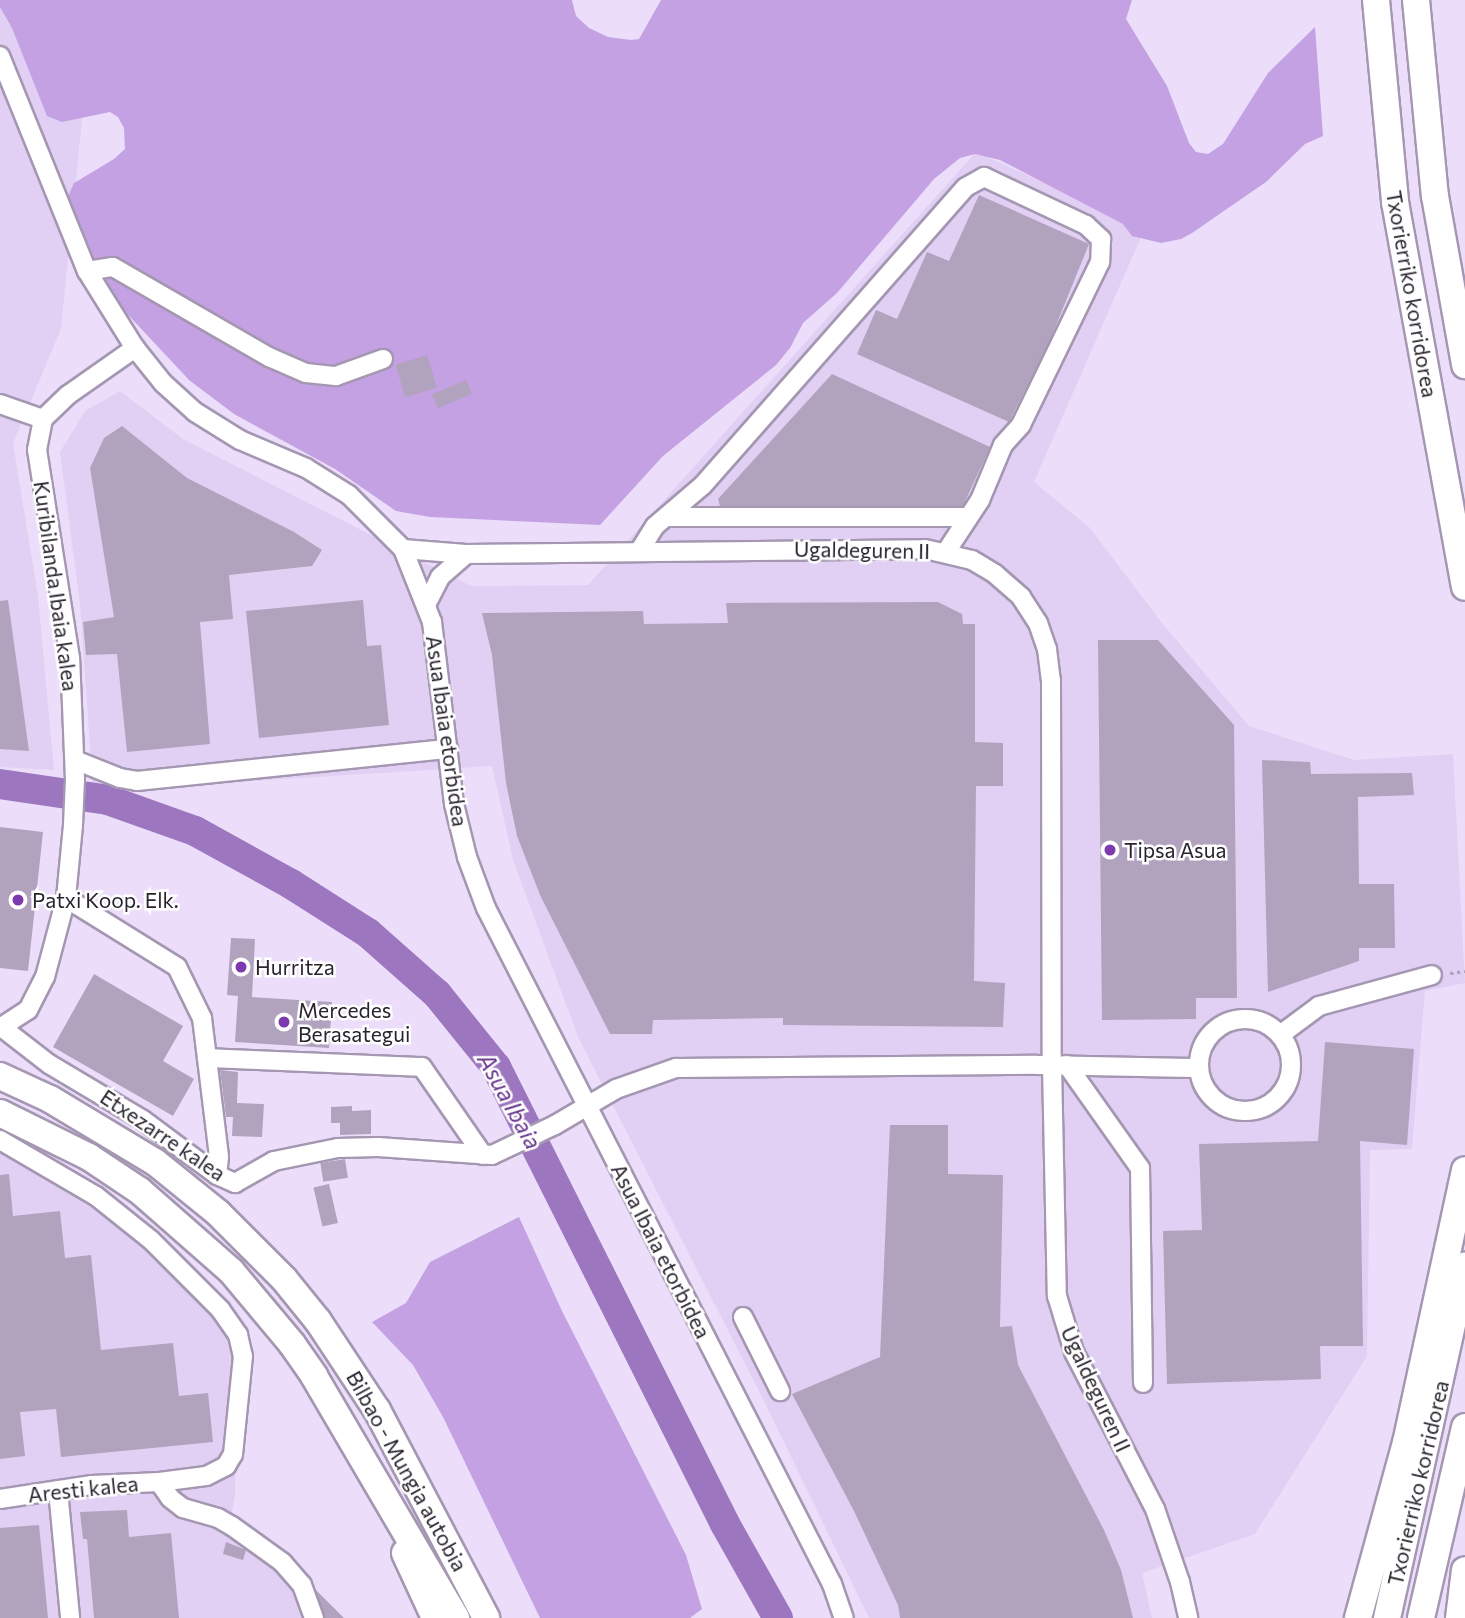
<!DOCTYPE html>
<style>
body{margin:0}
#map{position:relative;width:1465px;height:1618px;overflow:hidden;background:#ecdefa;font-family:Commissioner,sans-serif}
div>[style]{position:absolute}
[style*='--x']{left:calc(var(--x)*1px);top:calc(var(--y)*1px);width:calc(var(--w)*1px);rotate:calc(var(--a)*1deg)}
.built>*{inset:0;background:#e1d0f3}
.green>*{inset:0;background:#c3a1e3}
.river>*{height:30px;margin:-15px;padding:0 15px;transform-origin:15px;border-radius:15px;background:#9c76be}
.building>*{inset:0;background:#b1a3be;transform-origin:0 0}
.path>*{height:2.5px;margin-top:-1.25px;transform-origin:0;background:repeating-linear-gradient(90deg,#aca1b7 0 3.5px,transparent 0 7px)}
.roads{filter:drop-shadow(2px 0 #a597b2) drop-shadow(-2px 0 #a597b2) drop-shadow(0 2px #a597b2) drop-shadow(0 -2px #a597b2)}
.minor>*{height:18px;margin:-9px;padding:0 9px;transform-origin:9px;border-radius:9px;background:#fff}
.minor>.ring{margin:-9px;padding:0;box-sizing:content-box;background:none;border:18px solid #fff;border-radius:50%}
.highway>*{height:26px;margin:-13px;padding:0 13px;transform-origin:13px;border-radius:13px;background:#fff}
.dots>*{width:19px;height:19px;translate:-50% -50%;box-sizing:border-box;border:4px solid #fff;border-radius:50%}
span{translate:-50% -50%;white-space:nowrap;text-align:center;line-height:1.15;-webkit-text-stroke:5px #fff;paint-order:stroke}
.street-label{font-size:21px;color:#28232d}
.poi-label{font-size:21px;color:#28232d}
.left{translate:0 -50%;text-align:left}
.water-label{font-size:23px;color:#66358c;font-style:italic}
</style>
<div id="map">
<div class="built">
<div style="clip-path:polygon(0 0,94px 0,61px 329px,13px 443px,38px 596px,54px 770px,0 767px)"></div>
<div style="clip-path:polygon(976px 152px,1145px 228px,1034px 482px,1090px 528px,1162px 623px,1249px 726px,1354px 760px,1453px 754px,1465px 983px,1425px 991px,1412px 1149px,1370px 1150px,1367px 1356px,1255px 1534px,1142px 1573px,1152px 1618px,869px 1618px,762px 1397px,578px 1037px,513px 860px,492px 766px,93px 791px,80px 604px,60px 452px,85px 411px,120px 391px,183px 439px,471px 586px,588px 585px)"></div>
<div style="clip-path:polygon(0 1140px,96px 1196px,238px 1335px,235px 1494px,229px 1531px,290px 1577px,307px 1618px,0 1618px)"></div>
</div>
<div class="green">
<div style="clip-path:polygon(0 0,572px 0,576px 16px,589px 28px,608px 37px,631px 40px,639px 39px,661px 0,1132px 0,1126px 19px,1167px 86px,1189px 143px,1196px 152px,1208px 154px,1223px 144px,1268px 73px,1315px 27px,1323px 136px,1305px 144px,1266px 182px,1192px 233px,1181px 239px,1161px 243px,1132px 236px,1123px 224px,1000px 160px,975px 154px,960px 158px,934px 179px,837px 293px,803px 323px,790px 348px,776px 365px,663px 456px,600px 525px,430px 517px,396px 511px,335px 469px,234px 414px,189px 380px,118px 304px,92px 269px,66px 201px,74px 183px,114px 159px,125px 149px,124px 128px,118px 117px,110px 112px,62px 122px,47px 116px,12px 28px,0 7px)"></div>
<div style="clip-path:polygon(519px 1217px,562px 1311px,686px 1555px,702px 1609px,690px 1618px,540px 1618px,443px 1417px,413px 1365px,372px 1322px,406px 1303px,430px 1262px)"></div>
</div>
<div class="river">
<div style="--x:0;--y:784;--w:109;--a:8.4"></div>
<div style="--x:108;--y:800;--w:92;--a:19.6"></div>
<div style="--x:195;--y:831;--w:110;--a:28.9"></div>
<div style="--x:291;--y:884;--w:91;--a:32.5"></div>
<div style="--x:368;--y:933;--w:92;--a:41.5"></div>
<div style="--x:437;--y:994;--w:94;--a:51.1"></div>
<div style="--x:496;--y:1067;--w:511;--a:63.38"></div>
<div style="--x:725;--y:1524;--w:108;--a:60.6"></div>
</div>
<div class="building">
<div style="clip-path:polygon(979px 195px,1089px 244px,1050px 340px,1009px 422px,857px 354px,876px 310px,897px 319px,927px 252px,949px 261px)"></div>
<div style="left:427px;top:355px;width:34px;height:33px;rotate:73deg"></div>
<div style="clip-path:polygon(832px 374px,990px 447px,963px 506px,720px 506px,718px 499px)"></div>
<div style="left:466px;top:380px;width:15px;height:37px;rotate:67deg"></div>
<div style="clip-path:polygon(122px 426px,187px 478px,294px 532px,322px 550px,312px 566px,229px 575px,233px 619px,200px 622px,210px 744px,127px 752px,117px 654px,86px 655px,83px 622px,114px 617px,90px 468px,104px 438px)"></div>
<div style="clip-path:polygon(8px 600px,29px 751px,0 749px,0 601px)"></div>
<div style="clip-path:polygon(363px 600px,367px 646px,381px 645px,389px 725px,259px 738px,246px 611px)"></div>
<div style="clip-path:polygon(938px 602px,962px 614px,963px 624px,975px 624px,975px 742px,1003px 743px,1003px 786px,976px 786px,974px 981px,1005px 983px,1003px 1027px,783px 1025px,783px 1018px,653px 1020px,652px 1034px,610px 1034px,540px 895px,517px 836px,506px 783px,492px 655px,482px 613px,643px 611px,644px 624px,728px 623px,726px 603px)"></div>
<div style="clip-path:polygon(1098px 640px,1158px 640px,1234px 725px,1237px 998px,1196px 998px,1196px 1019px,1102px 1020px)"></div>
<div style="clip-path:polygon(1262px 760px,1310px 762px,1311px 774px,1412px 773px,1414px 795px,1358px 797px,1359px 884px,1394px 884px,1395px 948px,1359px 948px,1359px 961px,1268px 992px)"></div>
<div style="clip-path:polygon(0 827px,43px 832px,28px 971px,0 968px)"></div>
<div style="clip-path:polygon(231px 938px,255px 939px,252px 997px,332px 1002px,329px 1048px,235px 1042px,238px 996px,227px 995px)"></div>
<div style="clip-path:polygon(94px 974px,183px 1026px,163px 1061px,194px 1079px,173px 1116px,53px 1047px)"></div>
<div style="clip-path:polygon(1325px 1042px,1414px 1049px,1407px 1145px,1360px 1141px,1363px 1346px,1320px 1346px,1321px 1379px,1167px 1384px,1163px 1231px,1202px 1230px,1199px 1144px,1318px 1141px)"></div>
<div style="clip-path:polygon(220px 1070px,238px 1072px,237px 1103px,264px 1104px,262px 1137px,232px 1136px,233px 1117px,226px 1117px)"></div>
<div style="clip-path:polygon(352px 1106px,352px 1111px,371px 1110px,371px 1134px,340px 1135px,340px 1123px,331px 1123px,331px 1107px)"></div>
<div style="clip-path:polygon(890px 1125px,948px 1125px,948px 1174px,1003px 1175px,1000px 1327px,1012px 1326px,1018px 1365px,1104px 1530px,1121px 1570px,1133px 1618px,900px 1618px,898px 1605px,854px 1511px,792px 1394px,880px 1357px)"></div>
<div style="left:345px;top:1159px;width:19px;height:25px;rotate:81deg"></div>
<div style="clip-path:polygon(9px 1174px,13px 1216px,60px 1211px,65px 1258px,91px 1255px,101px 1350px,173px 1343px,179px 1396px,208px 1393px,213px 1442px,61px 1457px,56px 1409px,20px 1412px,25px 1456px,0 1459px,0 1175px)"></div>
<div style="left:329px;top:1184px;width:40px;height:16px;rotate:77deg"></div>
<div style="clip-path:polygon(127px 1510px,129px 1537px,171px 1533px,179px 1618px,94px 1618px,87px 1539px,83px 1539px,80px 1512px)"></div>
<div style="clip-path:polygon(39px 1525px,48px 1618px,0 1618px,0 1528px)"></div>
<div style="clip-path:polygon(226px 1542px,246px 1550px,243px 1560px,223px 1554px)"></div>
<div style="clip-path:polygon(316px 1590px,344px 1618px,325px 1618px)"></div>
</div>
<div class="path">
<div style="--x:1450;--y:973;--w:15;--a:-8"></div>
</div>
<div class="roads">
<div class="minor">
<div style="--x:0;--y:56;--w:232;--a:68"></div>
<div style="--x:87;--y:271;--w:91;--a:58.1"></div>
<div style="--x:135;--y:348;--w:45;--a:51.3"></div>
<div style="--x:163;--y:383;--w:43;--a:42.2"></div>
<div style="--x:195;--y:412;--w:53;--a:31.9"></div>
<div style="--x:240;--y:440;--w:72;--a:23"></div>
<div style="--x:306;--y:468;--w:51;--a:32.1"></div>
<div style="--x:349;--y:495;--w:76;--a:45"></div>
<div style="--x:403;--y:549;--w:79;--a:68.3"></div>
<div style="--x:432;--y:622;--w:183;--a:83.1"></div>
<div style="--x:454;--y:804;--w:55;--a:76.2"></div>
<div style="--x:467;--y:857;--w:54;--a:69.6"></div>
<div style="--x:486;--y:908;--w:759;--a:62.9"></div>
<div style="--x:832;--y:1584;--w:36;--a:71"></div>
<div style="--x:87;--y:271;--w:26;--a:-9"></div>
<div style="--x:113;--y:267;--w:180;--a:30"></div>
<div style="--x:269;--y:357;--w:40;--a:23.4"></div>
<div style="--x:306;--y:373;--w:30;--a:6"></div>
<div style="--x:336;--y:376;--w:50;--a:-19.9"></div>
<div style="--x:0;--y:404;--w:46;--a:19.2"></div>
<div style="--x:43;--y:419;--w:35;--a:-44"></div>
<div style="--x:68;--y:395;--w:82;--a:-35"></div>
<div style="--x:668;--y:517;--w:300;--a:0"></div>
<div style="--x:403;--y:549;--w:63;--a:4.5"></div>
<div style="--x:466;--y:554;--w:459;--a:-0.6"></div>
<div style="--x:925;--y:549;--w:48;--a:13.2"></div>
<div style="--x:972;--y:560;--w:27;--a:31"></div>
<div style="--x:995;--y:574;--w:35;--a:41"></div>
<div style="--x:1021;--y:597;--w:31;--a:57"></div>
<div style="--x:1038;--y:623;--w:28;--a:71"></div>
<div style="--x:1047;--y:649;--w:31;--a:83"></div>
<div style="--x:1051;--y:680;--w:385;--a:89.9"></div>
<div style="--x:1052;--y:1065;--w:231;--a:88.8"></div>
<div style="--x:1057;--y:1296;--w:59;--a:73.1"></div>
<div style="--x:1074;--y:1352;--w:177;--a:62.7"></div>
<div style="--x:1155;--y:1509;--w:77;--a:71.1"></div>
<div style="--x:1180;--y:1582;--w:37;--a:77"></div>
<div style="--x:640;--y:550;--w:28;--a:-58"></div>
<div style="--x:655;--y:526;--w:63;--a:-40.5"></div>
<div style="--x:703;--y:485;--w:397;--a:-48.6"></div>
<div style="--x:966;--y:187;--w:21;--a:-29"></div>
<div style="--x:984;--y:177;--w:113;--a:25.2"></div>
<div style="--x:1086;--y:225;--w:21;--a:43"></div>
<div style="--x:1101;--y:239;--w:23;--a:92"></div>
<div style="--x:1100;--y:262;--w:181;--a:115.9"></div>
<div style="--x:1021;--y:425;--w:27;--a:132"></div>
<div style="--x:1003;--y:445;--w:60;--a:112.7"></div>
<div style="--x:980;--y:500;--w:62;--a:123.2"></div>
<div style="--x:426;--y:605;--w:31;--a:-63"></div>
<div style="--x:440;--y:577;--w:35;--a:-41"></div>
<div style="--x:75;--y:760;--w:48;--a:21.8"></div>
<div style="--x:120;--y:778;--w:17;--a:10"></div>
<div style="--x:137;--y:781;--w:313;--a:-5.9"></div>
<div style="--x:66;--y:898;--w:131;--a:31.9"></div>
<div style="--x:177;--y:967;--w:57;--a:63.9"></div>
<div style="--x:202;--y:1018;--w:140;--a:83"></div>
<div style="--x:219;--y:1157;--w:18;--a:96"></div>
<div class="ring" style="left:1199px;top:1019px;width:74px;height:74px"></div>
<div style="--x:0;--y:1026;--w:62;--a:37.8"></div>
<div style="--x:49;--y:1064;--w:109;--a:30.8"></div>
<div style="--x:143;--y:1120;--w:92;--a:36.6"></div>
<div style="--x:217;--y:1175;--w:20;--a:24"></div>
<div style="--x:235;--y:1183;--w:45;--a:-29.4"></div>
<div style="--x:274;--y:1161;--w:65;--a:-11.5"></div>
<div style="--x:338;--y:1148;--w:40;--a:-1.4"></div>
<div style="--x:378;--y:1147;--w:114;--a:4"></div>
<div style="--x:492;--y:1155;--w:70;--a:-25.5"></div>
<div style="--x:555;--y:1125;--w:71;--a:-30.5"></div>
<div style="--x:616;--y:1089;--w:64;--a:-19.3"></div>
<div style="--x:676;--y:1068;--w:361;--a:-0.5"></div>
<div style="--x:1037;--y:1065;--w:161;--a:1.1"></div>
<div style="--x:3;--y:1026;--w:30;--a:-33"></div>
<div style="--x:28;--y:1010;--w:37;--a:-63"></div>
<div style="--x:45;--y:977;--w:82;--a:-75.1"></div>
<div style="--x:66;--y:898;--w:73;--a:-84.5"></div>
<div style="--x:73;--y:825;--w:45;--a:-87.5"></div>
<div style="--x:75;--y:780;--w:122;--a:-92.3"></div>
<div style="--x:70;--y:658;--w:211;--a:-99"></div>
<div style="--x:37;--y:450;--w:32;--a:-79"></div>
<div style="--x:1280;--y:1035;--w:49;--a:-36.6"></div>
<div style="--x:1319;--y:1006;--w:117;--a:-15.3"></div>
<div style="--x:207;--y:1058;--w:215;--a:2.4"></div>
<div style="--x:422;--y:1067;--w:107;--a:55.3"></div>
<div style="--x:1067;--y:1065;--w:126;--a:54.7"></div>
<div style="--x:1140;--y:1168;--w:215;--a:89.2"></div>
<div style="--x:0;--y:1140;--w:111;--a:30.3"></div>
<div style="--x:96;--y:1196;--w:70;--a:38.7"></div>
<div style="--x:151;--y:1240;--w:98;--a:45"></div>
<div style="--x:220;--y:1309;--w:32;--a:55"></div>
<div style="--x:238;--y:1335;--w:22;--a:77"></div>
<div style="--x:243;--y:1356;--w:99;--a:95.8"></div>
<div style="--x:233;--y:1454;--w:14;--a:120"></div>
<div style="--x:226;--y:1466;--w:22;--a:153"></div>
<div style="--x:206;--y:1476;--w:47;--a:172.7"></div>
<div style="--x:743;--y:1317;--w:83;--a:63.4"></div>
<div style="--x:58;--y:1490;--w:129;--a:84.6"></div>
<div style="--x:0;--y:1499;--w:93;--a:-8.7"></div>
<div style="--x:92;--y:1485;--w:67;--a:-2.6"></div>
<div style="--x:159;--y:1482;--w:19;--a:55"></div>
<div style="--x:170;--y:1498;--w:16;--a:38"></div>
<div style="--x:183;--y:1508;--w:36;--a:16"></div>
<div style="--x:218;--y:1518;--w:16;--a:30"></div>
<div style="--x:232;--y:1526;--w:62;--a:35.8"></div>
<div style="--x:282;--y:1562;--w:30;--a:49"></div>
<div style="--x:302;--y:1585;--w:35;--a:70"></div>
</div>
<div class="highway">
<div style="--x:1376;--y:0;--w:203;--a:84.6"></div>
<div style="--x:1395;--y:202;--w:391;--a:79.7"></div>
<div style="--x:1416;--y:0;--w:197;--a:84.5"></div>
<div style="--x:1435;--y:196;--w:172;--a:79.9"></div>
<div style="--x:0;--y:1076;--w:55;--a:24.7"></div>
<div style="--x:50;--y:1099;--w:122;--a:31"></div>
<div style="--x:155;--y:1162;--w:81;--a:39"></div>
<div style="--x:218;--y:1213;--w:93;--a:45"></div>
<div style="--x:284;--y:1279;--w:54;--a:51"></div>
<div style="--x:318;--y:1321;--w:107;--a:56.5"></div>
<div style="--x:377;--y:1410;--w:235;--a:62.3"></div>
<div style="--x:0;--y:1113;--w:99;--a:26.3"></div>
<div style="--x:89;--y:1157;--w:61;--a:33.7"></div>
<div style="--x:140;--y:1191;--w:121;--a:41.3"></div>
<div style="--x:231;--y:1271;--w:95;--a:50.1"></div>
<div style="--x:292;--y:1344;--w:39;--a:55"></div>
<div style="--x:314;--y:1376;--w:281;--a:59.6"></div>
<div style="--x:405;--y:1553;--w:72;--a:65.2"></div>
<div style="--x:1358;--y:1618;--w:181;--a:-74.7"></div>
<div style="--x:1406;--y:1443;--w:279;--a:-77.8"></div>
<div style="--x:1387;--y:1618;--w:361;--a:-77.5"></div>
<div style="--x:1421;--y:1618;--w:196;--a:-77"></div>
<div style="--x:1459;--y:1618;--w:48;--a:-82.9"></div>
</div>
</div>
<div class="dots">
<div style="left:1110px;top:850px;background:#7d3aae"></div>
<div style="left:18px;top:900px;background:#7d3aae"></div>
<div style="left:241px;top:967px;background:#7d3aae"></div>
<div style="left:284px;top:1022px;background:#7d3aae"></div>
</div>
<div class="street-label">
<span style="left:1412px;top:294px;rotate:80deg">Txorierriko korridorea</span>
<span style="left:862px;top:550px;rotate:1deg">Ugaldeguren II</span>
<span style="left:56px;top:586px;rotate:82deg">Kuribilanda Ibaia kalea</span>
<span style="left:447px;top:731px;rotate:82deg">Asua Ibaia etorbidea</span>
<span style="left:163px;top:1135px;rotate:34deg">Etxezarre kalea</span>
<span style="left:661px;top:1251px;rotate:63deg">Asua Ibaia etorbidea</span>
<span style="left:1096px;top:1389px;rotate:65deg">Ugaldeguren II</span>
<span style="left:407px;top:1471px;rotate:61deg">Bilbao - Mungia autobia</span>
<span style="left:1418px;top:1483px;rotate:-77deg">Txorierriko korridorea</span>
<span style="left:83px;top:1489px;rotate:-6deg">Aresti kalea</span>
</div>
<div class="poi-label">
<span class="left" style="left:1124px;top:850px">Tipsa Asua</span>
<span class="left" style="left:32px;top:900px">Patxi Koop. Elk.</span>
<span class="left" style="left:255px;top:967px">Hurritza</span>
<span class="left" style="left:298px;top:1022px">Mercedes<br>Berasategui</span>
</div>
<div class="water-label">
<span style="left:510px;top:1101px;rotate:61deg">Asua Ibaia</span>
</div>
</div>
